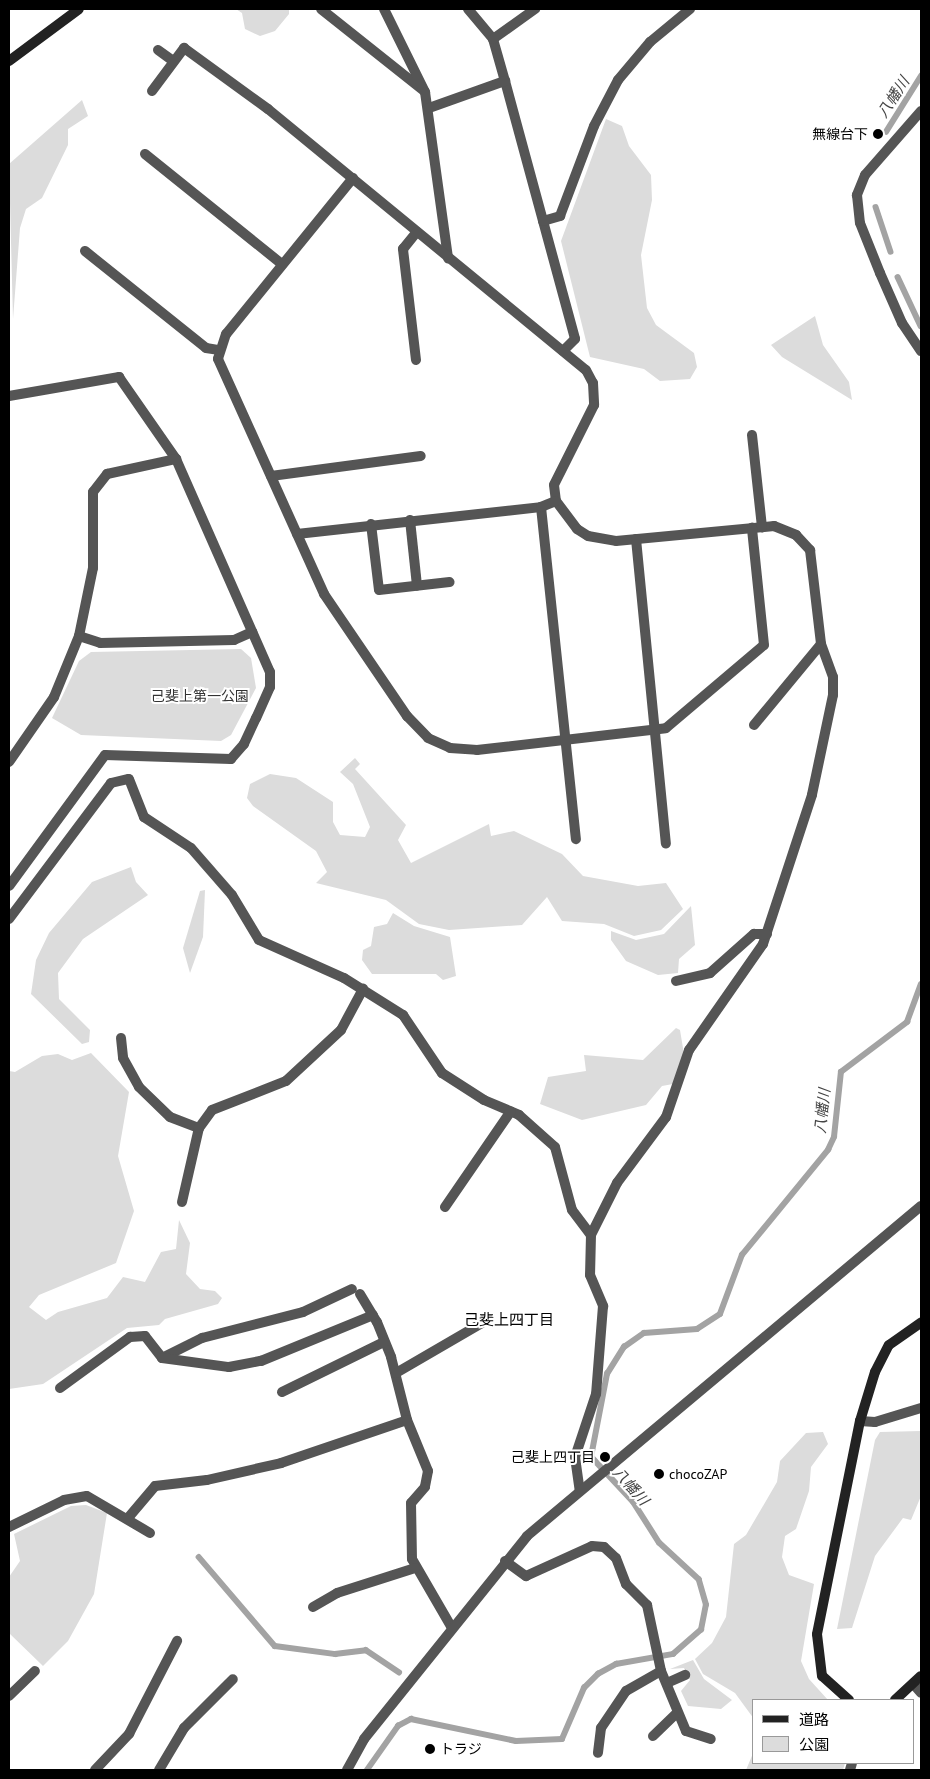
<!DOCTYPE html>
<meta charset="utf-8">
<style>
body{margin:0}
#map{position:relative;width:930px;height:1779px;overflow:hidden;background:#fff;font-family:"PT Sans","Noto Sans JP",sans-serif}
div>[style]{position:absolute}
[style*='--x']{left:calc(var(--x)*1px);top:calc(var(--y)*1px);width:calc(var(--w)*1px);rotate:calc(var(--a)*1deg)}
.green>*{inset:0;background:#dcdcdc}
.stream>*{height:5.5px;margin:-2.75px;padding:0 2.75px;transform-origin:2.75px;border-radius:2.75px;background:#a3a3a3}
.street>*{height:10px;margin:-5px;padding:0 5px;transform-origin:5px;border-radius:5px;background:#555}
.secondary>*{height:10px;margin:-5px;padding:0 5px;transform-origin:5px;border-radius:5px;background:#222}
.dots>*{width:14px;height:14px;translate:-50% -50%;box-sizing:border-box;border:2px solid #fff;border-radius:50%}
span{translate:-50% -50%;white-space:nowrap;text-align:center;line-height:1.15;-webkit-text-stroke:4px #fff;paint-order:stroke}
.poi-label{font-size:14px;color:#000}
.right{translate:-100% -50%;text-align:right}
.left{translate:0 -50%;text-align:left}
.park-label{font-size:14px;color:#333}
.water-label{font-size:15px;color:#444;font-style:italic}
.neighbourhood-label{font-size:15px;color:#000}
.frame{position:absolute;inset:0;border:10px solid #000;pointer-events:none}
.legend{position:absolute;left:752px;top:1699px;width:162px;height:65px;box-sizing:border-box;background:#fff;border:1px solid #999;margin:0;padding:6px 9px;list-style:none;font-size:15px;color:#000}
.legend li{display:flex;align-items:center;gap:10px;height:25px}
.legend b{width:25px;border:1px solid #999}
</style>
<div id="map">
<div class="green">
<div style="clip-path:polygon(236px 9px,289px 9px,289px 14px,275px 31px,260px 36px,245px 29px,242px 13px)"></div>
<div style="clip-path:polygon(82px 100px,88px 116px,68px 129px,68px 145px,42px 198px,26px 209px,20px 228px,13px 319px,9px 164px)"></div>
<div style="clip-path:polygon(606px 119px,622px 126px,629px 146px,651px 175px,652px 200px,641px 255px,647px 308px,656px 325px,694px 353px,697px 367px,690px 379px,660px 381px,644px 369px,590px 357px,561px 241px)"></div>
<div style="clip-path:polygon(815px 316px,823px 345px,849px 382px,852px 400px,782px 357px,771px 345px)"></div>
<div style="clip-path:polygon(241px 649px,251px 658px,256px 688px,231px 735px,221px 741px,81px 735px,52px 718px,79px 661px,91px 652px)"></div>
<div style="clip-path:polygon(355px 758px,360px 764px,355px 769px,406px 825px,398px 840px,411px 863px,489px 824px,491px 836px,514px 831px,562px 854px,583px 876px,638px 886px,666px 883px,683px 909px,661px 930px,634px 936px,604px 924px,562px 921px,547px 897px,522px 925px,449px 930px,419px 924px,386px 900px,316px 883px,327px 872px,316px 851px,253px 806px,247px 798px,250px 784px,270px 774px,296px 778px,333px 802px,333px 822px,340px 835px,365px 837px,370px 827px,353px 784px,340px 772px)"></div>
<div style="clip-path:polygon(131px 867px,136px 882px,148px 895px,83px 939px,58px 973px,59px 999px,90px 1030px,89px 1042px,82px 1044px,31px 994px,36px 960px,49px 933px,92px 882px)"></div>
<div style="clip-path:polygon(205px 890px,203px 937px,190px 973px,183px 948px,200px 891px)"></div>
<div style="clip-path:polygon(691px 906px,695px 945px,679px 959px,678px 973px,658px 975px,626px 961px,611px 940px,611px 931px,636px 940px,664px 934px)"></div>
<div style="clip-path:polygon(393px 913px,414px 926px,450px 937px,456px 976px,443px 980px,436px 974px,372px 974px,362px 960px,363px 950px,371px 946px,374px 927px,387px 924px)"></div>
<div style="clip-path:polygon(676px 1028px,680px 1030px,684px 1054px,673px 1084px,662px 1086px,646px 1105px,582px 1120px,540px 1104px,548px 1077px,586px 1071px,584px 1055px,643px 1060px)"></div>
<div style="clip-path:polygon(91px 1053px,129px 1092px,118px 1156px,134px 1211px,116px 1263px,39px 1295px,29px 1307px,46px 1320px,58px 1312px,107px 1298px,123px 1277px,145px 1282px,161px 1252px,176px 1249px,179px 1220px,190px 1243px,186px 1274px,200px 1289px,215px 1291px,222px 1298px,218px 1304px,165px 1319px,159px 1325px,127px 1328px,43px 1384px,9px 1389px,9px 1071px,15px 1072px,42px 1056px,58px 1054px,72px 1060px)"></div>
<div style="clip-path:polygon(921px 1431px,921px 1496px,911px 1520px,903px 1518px,875px 1556px,852px 1628px,837px 1629px,875px 1440px,880px 1432px)"></div>
<div style="clip-path:polygon(823px 1432px,828px 1444px,811px 1467px,809px 1491px,796px 1529px,785px 1536px,782px 1557px,789px 1575px,814px 1584px,801px 1661px,809px 1679px,828px 1700px,754px 1700px,754px 1719px,735px 1693px,703px 1674px,695px 1659px,712px 1643px,726px 1617px,734px 1544px,746px 1535px,777px 1482px,780px 1461px,806px 1433px)"></div>
<div style="clip-path:polygon(86px 1505px,107px 1513px,94px 1594px,68px 1641px,43px 1666px,9px 1633px,9px 1577px,20px 1561px,14px 1534px,71px 1506px)"></div>
<div style="clip-path:polygon(693px 1660px,704px 1679px,732px 1700px,721px 1709px,688px 1706px,681px 1691px,690px 1680px,684px 1668px,670px 1669px)"></div>
<div style="clip-path:polygon(754px 1751px,754px 1763px,845px 1763px,843px 1770px,746px 1770px)"></div>
</div>
<div class="stream">
<div style="--x:886;--y:132;--w:66;--a:-58"></div>
<div style="--x:876;--y:207;--w:47;--a:71.6"></div>
<div style="--x:898;--y:277;--w:54;--a:64.9"></div>
<div style="--x:199;--y:1557;--w:117;--a:49.5"></div>
<div style="--x:275;--y:1646;--w:61;--a:7.6"></div>
<div style="--x:335;--y:1654;--w:31;--a:-7"></div>
<div style="--x:366;--y:1650;--w:40;--a:34"></div>
<div style="--x:367;--y:1770;--w:54;--a:-54.8"></div>
<div style="--x:398;--y:1726;--w:15;--a:-28"></div>
<div style="--x:411;--y:1719;--w:107;--a:11.8"></div>
<div style="--x:516;--y:1741;--w:46;--a:-2.5"></div>
<div style="--x:562;--y:1739;--w:56;--a:-66.7"></div>
<div style="--x:584;--y:1688;--w:20;--a:-45"></div>
<div style="--x:598;--y:1674;--w:21;--a:-29"></div>
<div style="--x:616;--y:1664;--w:58;--a:-10"></div>
<div style="--x:673;--y:1654;--w:37;--a:-41"></div>
<div style="--x:701;--y:1630;--w:25;--a:-79"></div>
<div style="--x:706;--y:1605;--w:26;--a:-106"></div>
<div style="--x:699;--y:1580;--w:54;--a:-137.2"></div>
<div style="--x:659;--y:1543;--w:49;--a:-122.4"></div>
<div style="--x:633;--y:1502;--w:62;--a:-133"></div>
<div style="--x:591;--y:1457;--w:85;--a:-79.1"></div>
<div style="--x:607;--y:1374;--w:32;--a:-58"></div>
<div style="--x:624;--y:1347;--w:24;--a:-35"></div>
<div style="--x:644;--y:1333;--w:53;--a:-4.3"></div>
<div style="--x:697;--y:1329;--w:27;--a:-33"></div>
<div style="--x:720;--y:1314;--w:63;--a:-69.6"></div>
<div style="--x:742;--y:1255;--w:136;--a:-50.7"></div>
<div style="--x:828;--y:1150;--w:14;--a:-65"></div>
<div style="--x:834;--y:1137;--w:65;--a:-83.9"></div>
<div style="--x:841;--y:1072;--w:83;--a:-37.1"></div>
<div style="--x:907;--y:1022;--w:40;--a:-69.8"></div>
</div>
<div class="street">
<div style="--x:321;--y:9;--w:132;--a:38.5"></div>
<div style="--x:384;--y:9;--w:93;--a:63.7"></div>
<div style="--x:425;--y:92;--w:168;--a:82.1"></div>
<div style="--x:468;--y:9;--w:39;--a:50"></div>
<div style="--x:493;--y:39;--w:44;--a:74.1"></div>
<div style="--x:505;--y:81;--w:267;--a:74.8"></div>
<div style="--x:575;--y:339;--w:17;--a:135"></div>
<div style="--x:493;--y:39;--w:52;--a:-35.5"></div>
<div style="--x:158;--y:50;--w:19;--a:36"></div>
<div style="--x:152;--y:91;--w:54;--a:-53.3"></div>
<div style="--x:184;--y:48;--w:104;--a:36"></div>
<div style="--x:268;--y:109;--w:411;--a:39.4"></div>
<div style="--x:586;--y:370;--w:15;--a:62"></div>
<div style="--x:593;--y:383;--w:22;--a:87"></div>
<div style="--x:594;--y:405;--w:89;--a:116.6"></div>
<div style="--x:554;--y:485;--w:16;--a:83"></div>
<div style="--x:556;--y:501;--w:35;--a:53"></div>
<div style="--x:577;--y:529;--w:13;--a:32"></div>
<div style="--x:588;--y:536;--w:28;--a:10"></div>
<div style="--x:616;--y:541;--w:159;--a:-5.4"></div>
<div style="--x:774;--y:526;--w:24;--a:22"></div>
<div style="--x:796;--y:535;--w:21;--a:47"></div>
<div style="--x:810;--y:550;--w:95;--a:83.3"></div>
<div style="--x:821;--y:644;--w:35;--a:70"></div>
<div style="--x:833;--y:677;--w:18;--a:90"></div>
<div style="--x:833;--y:695;--w:102;--a:101.9"></div>
<div style="--x:812;--y:795;--w:157;--a:108.2"></div>
<div style="--x:763;--y:944;--w:129;--a:124.9"></div>
<div style="--x:689;--y:1050;--w:71;--a:108.9"></div>
<div style="--x:666;--y:1117;--w:82;--a:126.6"></div>
<div style="--x:617;--y:1183;--w:58;--a:116.6"></div>
<div style="--x:591;--y:1235;--w:40;--a:91.4"></div>
<div style="--x:590;--y:1275;--w:34;--a:67"></div>
<div style="--x:603;--y:1306;--w:88;--a:94.5"></div>
<div style="--x:596;--y:1394;--w:66;--a:108.4"></div>
<div style="--x:575;--y:1457;--w:34;--a:82"></div>
<div style="--x:429;--y:108;--w:81;--a:-19.6"></div>
<div style="--x:921;--y:111;--w:85;--a:131.2"></div>
<div style="--x:865;--y:175;--w:22;--a:112"></div>
<div style="--x:857;--y:195;--w:28;--a:84"></div>
<div style="--x:860;--y:223;--w:54;--a:68.2"></div>
<div style="--x:880;--y:273;--w:55;--a:66.3"></div>
<div style="--x:902;--y:323;--w:34;--a:56"></div>
<div style="--x:145;--y:154;--w:176;--a:38.8"></div>
<div style="--x:353;--y:178;--w:201;--a:129.1"></div>
<div style="--x:226;--y:334;--w:26;--a:108"></div>
<div style="--x:218;--y:359;--w:258;--a:65.7"></div>
<div style="--x:324;--y:594;--w:148;--a:55.8"></div>
<div style="--x:407;--y:716;--w:30;--a:46"></div>
<div style="--x:428;--y:738;--w:24;--a:24"></div>
<div style="--x:450;--y:748;--w:27;--a:4"></div>
<div style="--x:477;--y:750;--w:190;--a:-6.6"></div>
<div style="--x:666;--y:728;--w:128;--a:-40.3"></div>
<div style="--x:764;--y:645;--w:118;--a:-95.9"></div>
<div style="--x:543;--y:221;--w:18;--a:-16"></div>
<div style="--x:560;--y:216;--w:96;--a:-69.3"></div>
<div style="--x:594;--y:126;--w:52;--a:-62.4"></div>
<div style="--x:618;--y:80;--w:50;--a:-49.9"></div>
<div style="--x:650;--y:42;--w:52;--a:-39.5"></div>
<div style="--x:85;--y:251;--w:155;--a:38.7"></div>
<div style="--x:206;--y:348;--w:12;--a:9"></div>
<div style="--x:416;--y:360;--w:112;--a:-96.7"></div>
<div style="--x:403;--y:249;--w:22;--a:-51"></div>
<div style="--x:9;--y:396;--w:112;--a:-9.8"></div>
<div style="--x:119;--y:377;--w:100;--a:55.2"></div>
<div style="--x:176;--y:459;--w:233;--a:66.2"></div>
<div style="--x:270;--y:672;--w:15;--a:90"></div>
<div style="--x:270;--y:687;--w:34;--a:114"></div>
<div style="--x:256;--y:718;--w:29;--a:115"></div>
<div style="--x:244;--y:744;--w:20;--a:131"></div>
<div style="--x:231;--y:759;--w:126;--a:-178.2"></div>
<div style="--x:105;--y:755;--w:162;--a:126.2"></div>
<div style="--x:752;--y:435;--w:93;--a:83.8"></div>
<div style="--x:271;--y:476;--w:151;--a:-7.6"></div>
<div style="--x:541;--y:507;--w:334;--a:84"></div>
<div style="--x:410;--y:520;--w:66;--a:83.9"></div>
<div style="--x:371;--y:524;--w:66;--a:83.1"></div>
<div style="--x:379;--y:590;--w:71;--a:-6.4"></div>
<div style="--x:297;--y:534;--w:245;--a:-6.3"></div>
<div style="--x:541;--y:507;--w:16;--a:-22"></div>
<div style="--x:636;--y:539;--w:306;--a:84.4"></div>
<div style="--x:79;--y:636;--w:22;--a:18"></div>
<div style="--x:100;--y:643;--w:134;--a:-1.3"></div>
<div style="--x:234;--y:640;--w:20;--a:-24"></div>
<div style="--x:754;--y:725;--w:105;--a:-50.4"></div>
<div style="--x:9;--y:762;--w:79;--a:-55.3"></div>
<div style="--x:54;--y:697;--w:66;--a:-67.7"></div>
<div style="--x:79;--y:636;--w:69;--a:-78.4"></div>
<div style="--x:93;--y:568;--w:76;--a:-90"></div>
<div style="--x:93;--y:492;--w:23;--a:-52"></div>
<div style="--x:107;--y:474;--w:71;--a:-12.3"></div>
<div style="--x:9;--y:919;--w:170;--a:-53.1"></div>
<div style="--x:111;--y:783;--w:18;--a:-13"></div>
<div style="--x:129;--y:779;--w:41;--a:68.5"></div>
<div style="--x:144;--y:817;--w:56;--a:33.4"></div>
<div style="--x:191;--y:848;--w:62;--a:48.9"></div>
<div style="--x:232;--y:895;--w:52;--a:59"></div>
<div style="--x:259;--y:940;--w:93;--a:24.1"></div>
<div style="--x:344;--y:978;--w:70;--a:32.1"></div>
<div style="--x:403;--y:1015;--w:70;--a:56.1"></div>
<div style="--x:442;--y:1073;--w:50;--a:32.7"></div>
<div style="--x:484;--y:1100;--w:38;--a:23"></div>
<div style="--x:519;--y:1115;--w:48;--a:41.6"></div>
<div style="--x:555;--y:1147;--w:65;--a:74.9"></div>
<div style="--x:572;--y:1210;--w:31;--a:53"></div>
<div style="--x:676;--y:981;--w:35;--a:-13"></div>
<div style="--x:710;--y:973;--w:59;--a:-41.6"></div>
<div style="--x:754;--y:934;--w:13;--a:0"></div>
<div style="--x:121;--y:1038;--w:20;--a:84"></div>
<div style="--x:123;--y:1058;--w:33;--a:61"></div>
<div style="--x:139;--y:1087;--w:43;--a:44.1"></div>
<div style="--x:170;--y:1117;--w:31;--a:21"></div>
<div style="--x:182;--y:1202;--w:76;--a:-77.1"></div>
<div style="--x:199;--y:1128;--w:22;--a:-54"></div>
<div style="--x:212;--y:1110;--w:79;--a:-21.4"></div>
<div style="--x:286;--y:1081;--w:75;--a:-42.8"></div>
<div style="--x:341;--y:1030;--w:47;--a:-61.8"></div>
<div style="--x:445;--y:1207;--w:116;--a:-55.5"></div>
<div style="--x:360;--y:1294;--w:33;--a:59"></div>
<div style="--x:377;--y:1322;--w:38;--a:68"></div>
<div style="--x:391;--y:1357;--w:65;--a:75.7"></div>
<div style="--x:162;--y:1358;--w:45;--a:-26.6"></div>
<div style="--x:202;--y:1338;--w:104;--a:-14.4"></div>
<div style="--x:303;--y:1312;--w:54;--a:-25.1"></div>
<div style="--x:396;--y:1373;--w:99;--a:-30.2"></div>
<div style="--x:60;--y:1388;--w:87;--a:-36.1"></div>
<div style="--x:130;--y:1337;--w:15;--a:-4"></div>
<div style="--x:145;--y:1336;--w:28;--a:52"></div>
<div style="--x:162;--y:1358;--w:68;--a:7.7"></div>
<div style="--x:229;--y:1367;--w:33;--a:-11"></div>
<div style="--x:261;--y:1361;--w:121;--a:-22.3"></div>
<div style="--x:282;--y:1392;--w:114;--a:-26.1"></div>
<div style="--x:860;--y:1421;--w:15;--a:4"></div>
<div style="--x:875;--y:1422;--w:48;--a:-16.9"></div>
<div style="--x:128;--y:1518;--w:42;--a:-49.8"></div>
<div style="--x:155;--y:1486;--w:52;--a:-6.6"></div>
<div style="--x:207;--y:1480;--w:76;--a:-12.9"></div>
<div style="--x:281;--y:1463;--w:133;--a:-18.8"></div>
<div style="--x:407;--y:1420;--w:55;--a:67.6"></div>
<div style="--x:428;--y:1471;--w:16;--a:101"></div>
<div style="--x:425;--y:1487;--w:21;--a:131"></div>
<div style="--x:411;--y:1503;--w:56;--a:89"></div>
<div style="--x:412;--y:1559;--w:80;--a:59.9"></div>
<div style="--x:9;--y:1527;--w:61;--a:-26.1"></div>
<div style="--x:64;--y:1500;--w:23;--a:-10"></div>
<div style="--x:87;--y:1496;--w:73;--a:30.4"></div>
<div style="--x:505;--y:1561;--w:26;--a:36"></div>
<div style="--x:526;--y:1576;--w:72;--a:-24.4"></div>
<div style="--x:592;--y:1546;--w:12;--a:5"></div>
<div style="--x:604;--y:1547;--w:16;--a:43"></div>
<div style="--x:616;--y:1558;--w:28;--a:69"></div>
<div style="--x:626;--y:1584;--w:30;--a:45"></div>
<div style="--x:647;--y:1605;--w:67;--a:78"></div>
<div style="--x:661;--y:1671;--w:40;--a:150.3"></div>
<div style="--x:626;--y:1691;--w:45;--a:124"></div>
<div style="--x:601;--y:1728;--w:25;--a:97"></div>
<div style="--x:313;--y:1607;--w:28;--a:-30"></div>
<div style="--x:337;--y:1593;--w:82;--a:-17.8"></div>
<div style="--x:661;--y:1671;--w:65;--a:67.4"></div>
<div style="--x:686;--y:1731;--w:26;--a:18"></div>
<div style="--x:667;--y:1683;--w:20;--a:-24"></div>
<div style="--x:915;--y:1686;--w:9;--a:49"></div>
<div style="--x:9;--y:1696;--w:36;--a:-44"></div>
<div style="--x:653;--y:1736;--w:32;--a:-44"></div>
<div style="--x:95;--y:1770;--w:50;--a:-46.6"></div>
<div style="--x:129;--y:1734;--w:105;--a:-62.7"></div>
<div style="--x:159;--y:1770;--w:49;--a:-59.2"></div>
<div style="--x:184;--y:1728;--w:69;--a:-45"></div>
<div style="--x:347;--y:1770;--w:35;--a:-61"></div>
<div style="--x:364;--y:1739;--w:260;--a:-51.2"></div>
<div style="--x:527;--y:1536;--w:514;--a:-39.95"></div>
<div style="--x:850;--y:1770;--w:7;--a:-74"></div>
</div>
<div class="secondary">
<div style="--x:9;--y:61;--w:87;--a:-36.6"></div>
<div style="--x:849;--y:1700;--w:36;--a:-138"></div>
<div style="--x:822;--y:1676;--w:42;--a:-96.8"></div>
<div style="--x:817;--y:1634;--w:217;--a:-78.6"></div>
<div style="--x:860;--y:1421;--w:51;--a:-73"></div>
<div style="--x:875;--y:1372;--w:30;--a:-63"></div>
<div style="--x:889;--y:1345;--w:39;--a:-35"></div>
<div style="--x:895;--y:1700;--w:35;--a:-43"></div>
</div>
<div class="dots">
<div style="left:878px;top:134px;background:#000"></div>
<div style="left:605px;top:1457px;background:#000"></div>
<div style="left:659px;top:1474px;background:#000"></div>
<div style="left:430px;top:1749px;background:#000"></div>
</div>
<div class="poi-label">
<span class="right" style="left:868px;top:134px">無線台下</span>
<span class="right" style="left:595px;top:1457px">己斐上四丁目</span>
<span class="left" style="left:669px;top:1474px">chocoZAP</span>
<span class="left" style="left:440px;top:1749px">トラジ</span>
</div>
<div class="park-label">
<span style="left:200px;top:696px">己斐上第一公園</span>
</div>
<div class="water-label">
<span style="left:893px;top:97px;rotate:-57deg">八幡川</span>
<span style="left:822px;top:1111px;rotate:-84deg">八幡川</span>
<span style="left:631px;top:1486px;rotate:48deg">八幡川</span>
</div>
<div class="neighbourhood-label">
<span style="left:509px;top:1320px">己斐上四丁目</span>
</div>
<div class="frame"></div>
<ul class="legend">
<li><b style="height:6px;background:#222"></b>道路</li>
<li><b style="height:14px;background:#dcdcdc"></b>公園</li>
</ul>
</div>
